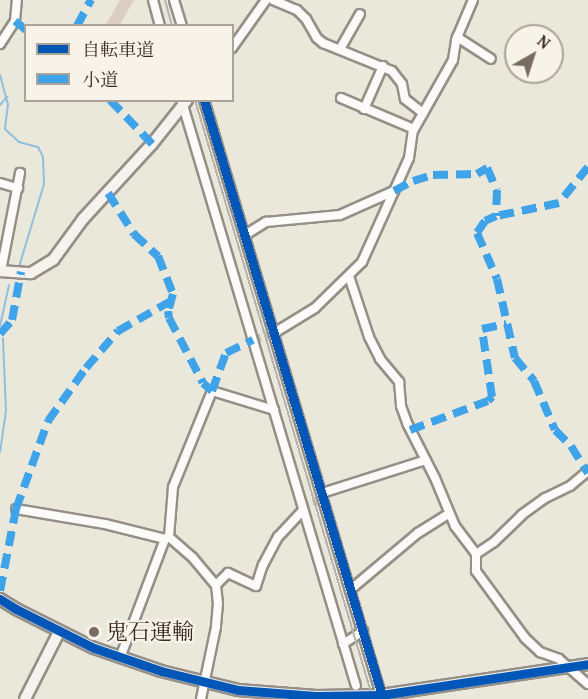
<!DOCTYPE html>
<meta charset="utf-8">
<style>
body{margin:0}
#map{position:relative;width:588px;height:699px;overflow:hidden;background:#eae7db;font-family:"Gentium Book Plus","Noto Serif JP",serif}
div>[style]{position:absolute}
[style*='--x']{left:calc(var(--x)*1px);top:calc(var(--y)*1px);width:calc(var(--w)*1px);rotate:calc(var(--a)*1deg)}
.stream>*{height:2px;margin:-1px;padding:0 1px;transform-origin:1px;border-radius:1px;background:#91bfde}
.building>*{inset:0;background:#ddcec3}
.street-tunnel>*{height:8px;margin-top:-4px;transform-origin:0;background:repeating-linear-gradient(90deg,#c7c1b5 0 8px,transparent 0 12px)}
.roads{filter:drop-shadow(2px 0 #948f87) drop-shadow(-2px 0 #948f87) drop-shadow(0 2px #948f87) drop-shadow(0 -2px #948f87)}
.street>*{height:8px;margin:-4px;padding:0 4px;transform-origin:4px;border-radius:4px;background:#fcfbfa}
.secondary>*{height:10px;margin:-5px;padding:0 5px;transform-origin:5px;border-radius:5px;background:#f6f3ef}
.rail>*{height:2px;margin:-1px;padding:0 1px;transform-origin:1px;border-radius:1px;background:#b6b4b0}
.quiet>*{height:8px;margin-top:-4px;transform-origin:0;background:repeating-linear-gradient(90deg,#3fa3ea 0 15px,transparent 0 23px)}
.cycleway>*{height:9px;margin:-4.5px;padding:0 4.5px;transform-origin:4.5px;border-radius:4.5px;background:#0057b8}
.dots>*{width:16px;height:16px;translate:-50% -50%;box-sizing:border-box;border:3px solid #f7f3e8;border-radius:50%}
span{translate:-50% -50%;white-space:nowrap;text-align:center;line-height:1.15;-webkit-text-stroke:4.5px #f7f3e8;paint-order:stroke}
.poi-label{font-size:22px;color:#3b2a1e}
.left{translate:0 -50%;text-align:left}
.legend{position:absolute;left:24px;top:24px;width:210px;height:78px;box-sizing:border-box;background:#f7f3e8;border:2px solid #aca397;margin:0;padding:8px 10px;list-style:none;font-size:18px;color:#3b2a1e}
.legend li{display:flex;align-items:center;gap:12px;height:30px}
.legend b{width:30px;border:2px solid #aca397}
.north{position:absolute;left:504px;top:24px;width:60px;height:60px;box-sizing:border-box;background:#f7f3e8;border:2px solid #aca397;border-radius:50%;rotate:39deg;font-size:16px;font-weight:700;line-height:24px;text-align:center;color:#3b2a1e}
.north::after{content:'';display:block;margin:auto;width:21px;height:27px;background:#786c60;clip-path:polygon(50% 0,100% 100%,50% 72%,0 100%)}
</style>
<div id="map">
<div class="stream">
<div style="--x:20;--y:6;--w:6;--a:-81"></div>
<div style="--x:0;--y:48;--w:16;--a:-45"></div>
<div style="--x:11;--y:37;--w:14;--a:-65"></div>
<div style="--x:0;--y:75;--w:30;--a:75"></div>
<div style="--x:8;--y:104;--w:25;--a:97"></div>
<div style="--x:5;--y:129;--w:19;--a:43"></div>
<div style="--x:19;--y:142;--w:20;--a:15"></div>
<div style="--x:38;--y:147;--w:11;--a:63"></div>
<div style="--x:43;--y:157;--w:27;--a:88"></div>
<div style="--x:44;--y:184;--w:87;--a:106.8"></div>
<div style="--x:0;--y:105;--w:11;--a:-49"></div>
<div style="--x:0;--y:326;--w:42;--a:-77.6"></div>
<div style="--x:0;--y:452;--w:41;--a:-81.7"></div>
<div style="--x:6;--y:411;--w:73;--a:-92.4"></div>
</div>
<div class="building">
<div style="clip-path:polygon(120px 0,134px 0,119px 26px,105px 26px)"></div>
</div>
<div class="street-tunnel">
<div style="--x:253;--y:340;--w:22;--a:-18"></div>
<div style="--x:301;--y:505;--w:24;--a:-15"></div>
</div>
<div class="roads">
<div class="street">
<div style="--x:153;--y:0;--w:27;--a:75"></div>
<div style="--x:174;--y:0;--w:27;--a:73"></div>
<div style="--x:273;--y:0;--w:26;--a:23"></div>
<div style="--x:297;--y:10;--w:13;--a:45"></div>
<div style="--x:306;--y:19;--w:22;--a:60"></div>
<div style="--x:317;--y:38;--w:8;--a:40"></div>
<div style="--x:323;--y:43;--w:74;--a:22.1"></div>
<div style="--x:392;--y:71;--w:16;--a:52"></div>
<div style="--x:402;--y:84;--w:15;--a:79"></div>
<div style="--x:405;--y:99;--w:23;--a:38"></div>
<div style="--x:457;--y:37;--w:40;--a:32.9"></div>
<div style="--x:0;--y:44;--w:27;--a:-57"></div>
<div style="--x:15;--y:21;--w:21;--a:-85"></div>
<div style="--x:232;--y:48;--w:59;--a:-54.7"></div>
<div style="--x:340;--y:49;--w:40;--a:-60.3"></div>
<div style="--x:341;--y:98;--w:79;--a:23"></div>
<div style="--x:204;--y:100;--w:624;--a:73.42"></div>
<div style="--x:182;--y:102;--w:609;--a:73.41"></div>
<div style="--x:364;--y:109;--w:47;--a:-66.2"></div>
<div style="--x:0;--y:183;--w:19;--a:16"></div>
<div style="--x:245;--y:235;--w:25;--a:-32"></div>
<div style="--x:266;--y:222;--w:74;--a:-5.4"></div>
<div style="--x:340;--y:215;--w:59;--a:-24"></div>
<div style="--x:1;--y:271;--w:100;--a:-79"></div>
<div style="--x:349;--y:276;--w:64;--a:71.8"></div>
<div style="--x:369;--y:337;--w:25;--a:63"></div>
<div style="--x:380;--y:359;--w:30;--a:50"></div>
<div style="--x:399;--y:382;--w:24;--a:85"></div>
<div style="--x:401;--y:406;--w:20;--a:70"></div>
<div style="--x:408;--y:425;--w:59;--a:63"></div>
<div style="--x:435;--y:478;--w:52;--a:67.4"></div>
<div style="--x:455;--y:526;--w:35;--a:53"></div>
<div style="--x:274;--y:333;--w:48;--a:-31.4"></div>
<div style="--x:315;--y:308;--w:66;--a:-44.4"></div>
<div style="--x:362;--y:262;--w:114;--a:-65.7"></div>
<div style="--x:409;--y:158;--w:27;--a:-82"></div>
<div style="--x:413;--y:131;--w:81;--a:-60.6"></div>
<div style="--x:453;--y:60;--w:20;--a:-81"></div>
<div style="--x:456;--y:40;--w:43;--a:-67"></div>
<div style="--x:588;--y:471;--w:23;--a:140"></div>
<div style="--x:570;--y:486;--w:28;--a:154"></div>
<div style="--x:545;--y:498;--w:29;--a:144"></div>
<div style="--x:522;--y:515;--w:39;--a:136"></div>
<div style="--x:494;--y:542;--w:22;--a:146"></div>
<div style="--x:476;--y:554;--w:17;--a:90"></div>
<div style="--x:476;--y:571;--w:83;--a:53.8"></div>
<div style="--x:525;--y:638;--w:21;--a:43"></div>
<div style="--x:540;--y:652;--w:20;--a:20"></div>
<div style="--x:559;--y:659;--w:38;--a:41"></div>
<div style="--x:322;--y:493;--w:109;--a:-17.6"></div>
<div style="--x:16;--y:509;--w:90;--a:9.6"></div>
<div style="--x:105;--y:524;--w:62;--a:14"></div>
<div style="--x:169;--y:537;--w:32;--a:41"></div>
<div style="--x:193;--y:558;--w:35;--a:50"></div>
<div style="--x:216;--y:585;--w:18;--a:84"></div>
<div style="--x:218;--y:603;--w:24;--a:95"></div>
<div style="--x:216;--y:627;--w:74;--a:101.8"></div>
<div style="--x:216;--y:585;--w:17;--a:-45"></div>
<div style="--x:228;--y:573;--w:31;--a:25"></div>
<div style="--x:256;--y:586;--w:22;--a:-72"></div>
<div style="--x:263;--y:565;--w:32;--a:-62"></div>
<div style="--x:278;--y:537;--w:37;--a:-47"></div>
<div style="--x:350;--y:590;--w:89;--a:-40"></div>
<div style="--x:418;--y:533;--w:36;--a:-32"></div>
<div style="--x:343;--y:644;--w:24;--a:-33"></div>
<div style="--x:120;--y:658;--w:127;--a:-69.3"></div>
<div style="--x:165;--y:539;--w:4;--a:-27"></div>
<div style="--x:169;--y:537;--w:50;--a:-85.4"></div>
<div style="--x:173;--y:487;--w:104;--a:-67.9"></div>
<div style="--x:212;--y:391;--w:65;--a:17"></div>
</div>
<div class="secondary">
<div style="--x:0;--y:271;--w:31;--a:4"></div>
<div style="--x:31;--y:273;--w:26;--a:-31"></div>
<div style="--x:53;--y:260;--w:51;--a:-53.8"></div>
<div style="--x:83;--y:219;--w:102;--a:-47.4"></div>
<div style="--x:152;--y:144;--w:56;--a:-51.5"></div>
<div style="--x:0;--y:599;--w:19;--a:32"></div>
<div style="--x:16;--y:609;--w:87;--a:26.6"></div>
<div style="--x:94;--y:648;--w:71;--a:18.9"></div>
<div style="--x:161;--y:671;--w:79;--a:13.9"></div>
<div style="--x:238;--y:690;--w:78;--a:4.4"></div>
<div style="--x:316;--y:696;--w:65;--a:-0.9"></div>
<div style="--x:381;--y:695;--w:209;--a:-8.5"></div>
<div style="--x:25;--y:699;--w:75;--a:-63.1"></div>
</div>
</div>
<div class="rail">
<div style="--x:165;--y:0;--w:27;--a:75"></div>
<div style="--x:195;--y:100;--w:625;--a:73.45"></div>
</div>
<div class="quiet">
<div style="--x:15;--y:21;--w:14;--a:39"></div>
<div style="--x:77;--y:26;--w:30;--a:-62"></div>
<div style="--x:110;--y:100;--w:61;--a:46.3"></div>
<div style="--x:588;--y:167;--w:46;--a:128.9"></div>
<div style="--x:559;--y:203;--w:64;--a:168.3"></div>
<div style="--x:496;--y:216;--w:12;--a:156"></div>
<div style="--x:485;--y:221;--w:14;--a:124"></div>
<div style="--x:477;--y:233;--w:50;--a:66.5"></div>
<div style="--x:497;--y:279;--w:81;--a:77.2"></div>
<div style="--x:515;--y:358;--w:30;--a:50"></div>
<div style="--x:534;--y:381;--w:53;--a:66.8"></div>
<div style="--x:555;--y:430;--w:23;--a:45"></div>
<div style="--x:571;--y:446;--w:32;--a:58"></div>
<div style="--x:394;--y:191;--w:21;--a:-28"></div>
<div style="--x:413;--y:181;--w:21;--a:-17"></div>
<div style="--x:433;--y:175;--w:44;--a:-1.3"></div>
<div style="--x:477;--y:174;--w:12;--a:-31"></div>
<div style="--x:487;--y:168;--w:24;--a:66"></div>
<div style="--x:497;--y:190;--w:26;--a:92"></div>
<div style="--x:108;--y:193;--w:49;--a:57.6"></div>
<div style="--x:134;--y:234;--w:33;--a:43"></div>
<div style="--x:158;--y:256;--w:41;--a:68.5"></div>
<div style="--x:173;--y:294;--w:18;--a:106"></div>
<div style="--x:168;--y:311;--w:7;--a:82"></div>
<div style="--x:169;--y:318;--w:73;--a:62.4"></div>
<div style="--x:203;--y:383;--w:12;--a:42"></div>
<div style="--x:212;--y:391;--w:40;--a:-69.8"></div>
<div style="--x:226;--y:353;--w:30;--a:-26"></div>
<div style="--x:0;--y:334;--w:18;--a:-49"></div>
<div style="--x:12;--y:320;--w:49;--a:-79.4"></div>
<div style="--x:410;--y:430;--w:83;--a:-20.4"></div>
<div style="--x:488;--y:401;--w:6;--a:-45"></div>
<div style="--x:492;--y:397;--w:69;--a:-98.4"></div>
<div style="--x:482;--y:329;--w:25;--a:-12"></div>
<div style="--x:0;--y:591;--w:84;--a:-79"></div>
<div style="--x:16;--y:509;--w:94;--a:-70"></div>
<div style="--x:48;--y:421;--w:65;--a:-54.4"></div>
<div style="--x:86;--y:368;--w:49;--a:-49.1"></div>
<div style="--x:118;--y:331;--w:59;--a:-29.6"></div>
</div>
<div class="cycleway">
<div style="--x:204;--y:100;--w:625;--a:73.36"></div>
<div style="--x:0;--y:599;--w:19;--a:32"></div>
<div style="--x:16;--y:609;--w:87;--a:26.6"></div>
<div style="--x:94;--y:648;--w:71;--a:18.9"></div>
<div style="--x:161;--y:671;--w:79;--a:13.9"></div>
<div style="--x:238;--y:690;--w:78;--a:4.4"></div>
<div style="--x:316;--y:696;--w:65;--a:-0.9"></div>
<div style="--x:381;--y:695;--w:209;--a:-8.5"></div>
</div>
<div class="dots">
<div style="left:94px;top:632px;background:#786c60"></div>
</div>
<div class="poi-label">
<span class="left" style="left:106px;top:632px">鬼石運輸</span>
</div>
<ul class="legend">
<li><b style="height:8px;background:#0057b8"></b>自転車道</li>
<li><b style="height:8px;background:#3fa3ea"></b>小道</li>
</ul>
<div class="north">N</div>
</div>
